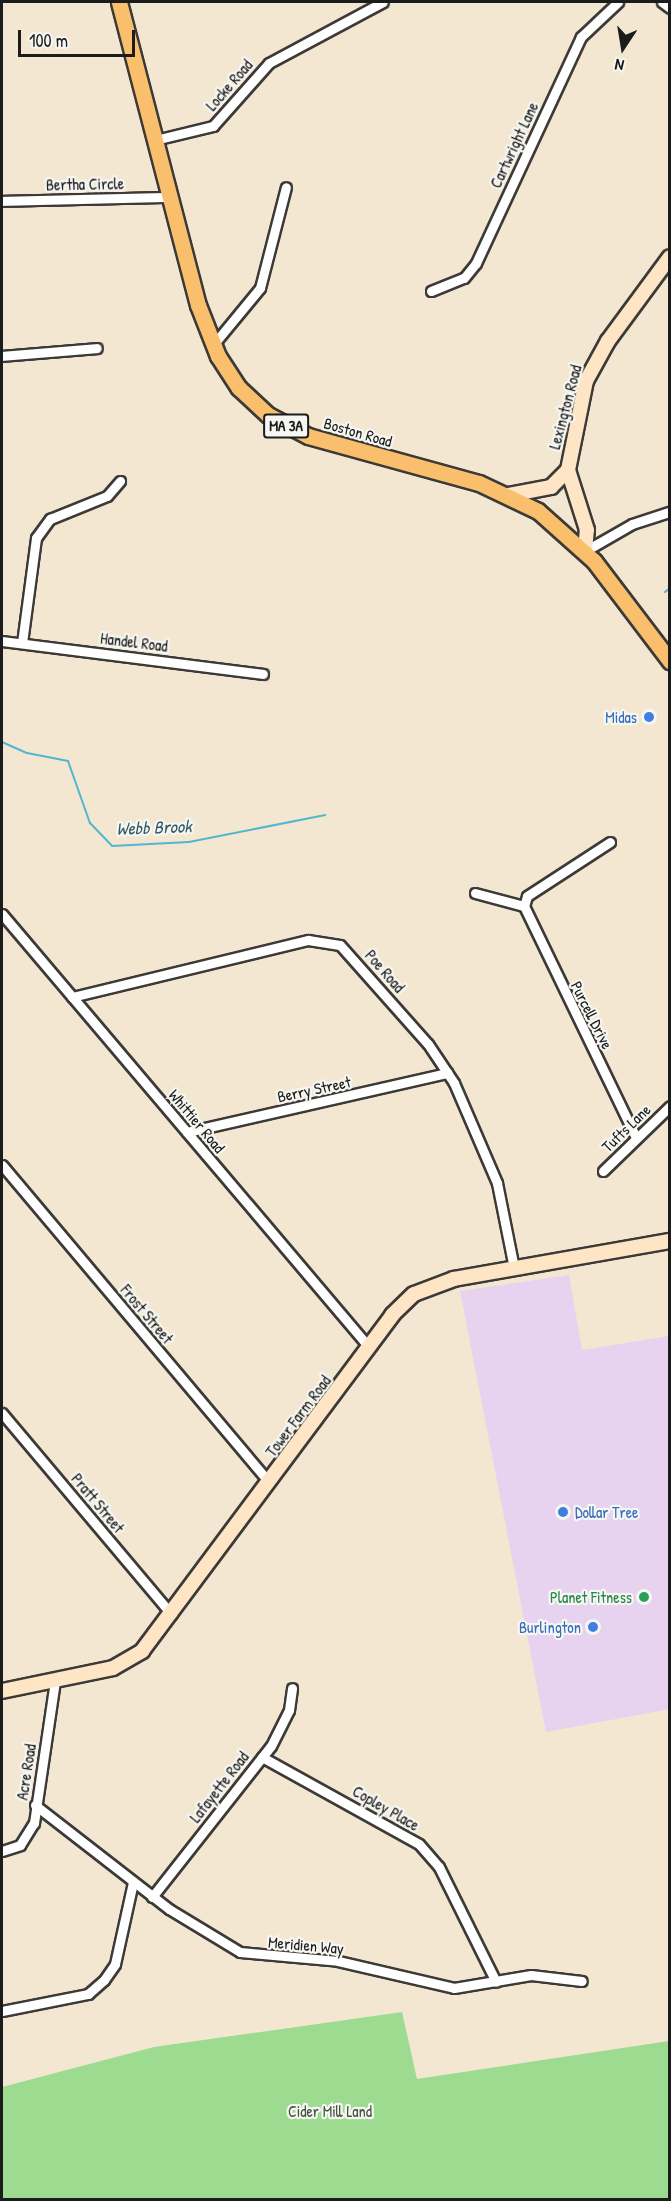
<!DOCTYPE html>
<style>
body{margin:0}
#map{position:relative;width:671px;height:2201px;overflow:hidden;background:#f3e7d2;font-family:"Patrick Hand",sans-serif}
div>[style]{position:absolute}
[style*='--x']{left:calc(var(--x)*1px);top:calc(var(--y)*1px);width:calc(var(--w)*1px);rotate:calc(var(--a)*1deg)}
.built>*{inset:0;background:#e7d2ef}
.green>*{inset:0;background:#9cdb90}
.stream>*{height:2px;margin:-1px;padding:0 1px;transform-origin:1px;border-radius:1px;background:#52b6d1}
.roads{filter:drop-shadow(2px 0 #3c3a37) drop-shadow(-2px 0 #3c3a37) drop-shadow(0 2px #3c3a37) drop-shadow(0 -2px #3c3a37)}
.street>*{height:9px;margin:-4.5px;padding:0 4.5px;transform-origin:4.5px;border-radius:4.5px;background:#fff}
.secondary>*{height:14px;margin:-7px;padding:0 7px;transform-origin:7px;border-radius:7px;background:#fde5c5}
.primary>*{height:15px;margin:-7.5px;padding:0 7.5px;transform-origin:7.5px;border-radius:7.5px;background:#f9bf6d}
.dots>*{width:16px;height:16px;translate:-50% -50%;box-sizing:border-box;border:3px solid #f6f6f2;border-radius:50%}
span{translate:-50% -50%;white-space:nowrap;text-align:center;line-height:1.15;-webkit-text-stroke:4.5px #f6f6f2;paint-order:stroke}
.shield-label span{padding:2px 4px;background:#f6f6f2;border:2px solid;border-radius:4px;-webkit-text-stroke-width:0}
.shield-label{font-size:15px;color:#1c1c1c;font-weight:700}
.street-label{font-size:16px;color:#1c1c1c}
.shop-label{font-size:16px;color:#366cbe}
.right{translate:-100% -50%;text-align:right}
.left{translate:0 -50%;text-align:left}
.leisure-label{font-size:16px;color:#27864d}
.park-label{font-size:16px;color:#42553f}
.water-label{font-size:18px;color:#325a64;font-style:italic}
.frame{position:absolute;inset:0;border:3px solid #1c1c1c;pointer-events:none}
.north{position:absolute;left:593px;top:18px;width:60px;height:60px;-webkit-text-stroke:4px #f6f6f2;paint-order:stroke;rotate:192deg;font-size:16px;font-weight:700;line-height:24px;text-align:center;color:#1c1c1c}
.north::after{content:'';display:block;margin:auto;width:21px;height:27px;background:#1c1c1c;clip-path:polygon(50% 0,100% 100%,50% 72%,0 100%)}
.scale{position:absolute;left:18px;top:30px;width:117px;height:27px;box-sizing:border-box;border:3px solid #1c1c1c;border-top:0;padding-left:8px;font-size:18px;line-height:21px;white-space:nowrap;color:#1c1c1c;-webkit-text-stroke:4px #f6f6f2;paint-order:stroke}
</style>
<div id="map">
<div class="built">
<div style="clip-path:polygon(569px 1275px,582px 1350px,669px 1336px,670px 1709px,546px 1732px,460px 1291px)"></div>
</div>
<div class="green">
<div style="clip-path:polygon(402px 2012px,417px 2079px,669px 2041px,669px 2199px,2px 2199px,2px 2087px,154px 2047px)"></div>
</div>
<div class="stream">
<div style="--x:665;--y:592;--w:6;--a:-39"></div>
<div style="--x:2;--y:742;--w:27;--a:24"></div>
<div style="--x:27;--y:753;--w:42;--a:11"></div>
<div style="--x:68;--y:761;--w:66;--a:70.5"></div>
<div style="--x:90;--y:823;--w:32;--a:46"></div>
<div style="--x:112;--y:846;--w:77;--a:-3"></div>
<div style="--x:189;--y:842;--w:139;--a:-11.2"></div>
</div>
<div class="roads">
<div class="street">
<div style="--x:662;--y:2;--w:10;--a:37"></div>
<div style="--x:155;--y:140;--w:60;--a:-13.6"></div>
<div style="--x:213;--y:126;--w:84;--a:-48.4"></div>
<div style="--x:269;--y:63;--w:129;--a:-28.2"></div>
<div style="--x:2;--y:201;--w:168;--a:-1.4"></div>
<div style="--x:431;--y:291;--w:35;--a:-22"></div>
<div style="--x:464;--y:278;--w:19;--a:-51"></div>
<div style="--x:476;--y:263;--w:249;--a:-65.1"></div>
<div style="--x:581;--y:37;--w:51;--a:-43.4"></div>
<div style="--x:213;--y:345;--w:74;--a:-50.5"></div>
<div style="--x:260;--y:288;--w:104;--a:-75.6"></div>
<div style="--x:2;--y:356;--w:95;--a:-4.8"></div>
<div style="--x:585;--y:551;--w:54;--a:-29.9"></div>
<div style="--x:632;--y:524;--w:40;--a:-18"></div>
<div style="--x:2;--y:641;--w:263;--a:7.2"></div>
<div style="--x:22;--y:643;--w:106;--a:-82.4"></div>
<div style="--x:36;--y:538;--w:24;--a:-54"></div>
<div style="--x:50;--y:519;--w:61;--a:-22"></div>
<div style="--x:107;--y:496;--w:20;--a:-49"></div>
<div style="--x:475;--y:893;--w:51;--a:14.9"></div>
<div style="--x:524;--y:906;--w:10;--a:-73"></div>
<div style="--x:527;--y:896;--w:99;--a:-33"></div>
<div style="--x:524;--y:906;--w:258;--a:64.2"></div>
<div style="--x:2;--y:914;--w:568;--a:49.72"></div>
<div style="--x:72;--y:997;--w:243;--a:-13.6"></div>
<div style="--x:308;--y:940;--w:32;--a:9"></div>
<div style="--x:340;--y:945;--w:132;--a:48.4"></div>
<div style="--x:428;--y:1044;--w:47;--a:56.3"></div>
<div style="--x:454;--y:1083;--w:109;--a:66.7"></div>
<div style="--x:497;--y:1183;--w:87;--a:78.7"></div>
<div style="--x:187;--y:1132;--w:267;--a:-12.8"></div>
<div style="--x:2;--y:1165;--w:414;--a:49.9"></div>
<div style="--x:603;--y:1171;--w:93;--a:-44.1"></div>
<div style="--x:2;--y:1413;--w:263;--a:49.9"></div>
<div style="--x:262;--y:1757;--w:179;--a:29"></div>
<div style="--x:419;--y:1844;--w:30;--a:49"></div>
<div style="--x:439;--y:1867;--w:128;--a:63.6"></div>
<div style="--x:35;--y:1805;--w:170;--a:37.8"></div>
<div style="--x:169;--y:1909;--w:83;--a:31.2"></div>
<div style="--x:240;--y:1952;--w:98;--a:5.2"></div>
<div style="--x:338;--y:1961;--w:119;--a:13.1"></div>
<div style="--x:454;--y:1988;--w:78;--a:-9.6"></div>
<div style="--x:531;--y:1975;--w:51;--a:6.7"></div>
<div style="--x:2;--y:1851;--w:19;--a:-18"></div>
<div style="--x:20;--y:1845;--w:26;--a:-58"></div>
<div style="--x:34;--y:1823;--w:145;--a:-81.6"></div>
<div style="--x:152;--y:1897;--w:192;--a:-51.8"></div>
<div style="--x:271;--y:1746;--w:40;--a:-63.4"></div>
<div style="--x:289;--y:1710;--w:22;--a:-82"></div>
<div style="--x:2;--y:2011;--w:88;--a:-11.2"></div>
<div style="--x:88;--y:1994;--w:21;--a:-41"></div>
<div style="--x:104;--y:1980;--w:19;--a:-55"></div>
<div style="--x:115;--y:1964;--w:84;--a:-77.6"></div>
</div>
<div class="secondary">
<div style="--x:509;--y:495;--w:43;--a:-10.8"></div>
<div style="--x:551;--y:487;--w:24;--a:-45"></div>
<div style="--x:585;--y:551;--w:21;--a:-85"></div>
<div style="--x:587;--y:530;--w:63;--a:-107.6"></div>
<div style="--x:568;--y:470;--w:91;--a:-78.6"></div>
<div style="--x:586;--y:381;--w:46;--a:-61.2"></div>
<div style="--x:608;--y:341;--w:104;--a:-53.6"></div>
<div style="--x:2;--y:1691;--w:113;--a:-11.7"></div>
<div style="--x:113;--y:1668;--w:34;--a:-30"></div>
<div style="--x:142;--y:1651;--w:419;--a:-53.3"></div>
<div style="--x:392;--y:1315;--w:30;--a:-44"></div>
<div style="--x:414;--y:1294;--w:43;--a:-20.6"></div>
<div style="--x:454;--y:1279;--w:219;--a:-10"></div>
</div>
<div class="primary">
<div style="--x:119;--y:2;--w:313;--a:75.4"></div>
<div style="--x:198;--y:305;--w:55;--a:68.6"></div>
<div style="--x:218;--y:356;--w:38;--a:57"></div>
<div style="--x:239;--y:388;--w:40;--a:43"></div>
<div style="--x:268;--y:415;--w:45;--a:27.7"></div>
<div style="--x:308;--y:436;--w:177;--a:15.4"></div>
<div style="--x:479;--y:483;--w:65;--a:25.4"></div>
<div style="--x:538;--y:511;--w:75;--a:41.8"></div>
<div style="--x:594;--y:561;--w:126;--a:52.8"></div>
</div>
</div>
<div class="dots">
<div style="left:649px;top:717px;background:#3f7fe0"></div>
<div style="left:563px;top:1512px;background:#3f7fe0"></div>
<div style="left:644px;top:1597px;background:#2e9e5b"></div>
<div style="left:593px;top:1627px;background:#3f7fe0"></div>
</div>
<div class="shield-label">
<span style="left:286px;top:426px">MA 3A</span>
</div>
<div class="street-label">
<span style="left:229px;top:85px;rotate:-49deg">Locke Road</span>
<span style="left:514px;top:145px;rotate:-65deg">Cartwright Lane</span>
<span style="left:85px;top:184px;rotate:-1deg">Bertha Circle</span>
<span style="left:565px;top:407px;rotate:-75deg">Lexington Road</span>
<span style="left:358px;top:432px;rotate:16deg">Boston Road</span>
<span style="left:134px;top:642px;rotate:7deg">Handel Road</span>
<span style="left:385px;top:971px;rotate:49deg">Poe Road</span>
<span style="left:592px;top:1015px;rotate:63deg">Purcell Drive</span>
<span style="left:314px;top:1089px;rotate:-12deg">Berry Street</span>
<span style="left:197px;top:1121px;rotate:50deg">Whittier Road</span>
<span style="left:626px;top:1128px;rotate:-44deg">Tufts Lane</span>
<span style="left:147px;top:1314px;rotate:50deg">Frost Street</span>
<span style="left:298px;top:1416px;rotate:-53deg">Tower Farm Road</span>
<span style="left:98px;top:1503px;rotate:50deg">Pratt Street</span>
<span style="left:26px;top:1772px;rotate:-81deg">Acre Road</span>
<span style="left:219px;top:1787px;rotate:-52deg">Lafayette Road</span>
<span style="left:386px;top:1808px;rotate:30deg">Copley Place</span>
<span style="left:306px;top:1945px;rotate:5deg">Meridien Way</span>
</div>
<div class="shop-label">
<span class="right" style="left:637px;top:717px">Midas</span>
<span class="left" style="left:575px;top:1512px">Dollar Tree</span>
<span class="right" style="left:581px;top:1627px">Burlington</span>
</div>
<div class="leisure-label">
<span class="right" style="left:632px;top:1597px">Planet Fitness</span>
</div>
<div class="park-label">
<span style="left:330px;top:2111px">Cider Mill Land</span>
</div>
<div class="water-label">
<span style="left:154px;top:828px;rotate:-2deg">Webb Brook</span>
</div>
<div class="frame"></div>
<div class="north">N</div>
<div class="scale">100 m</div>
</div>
